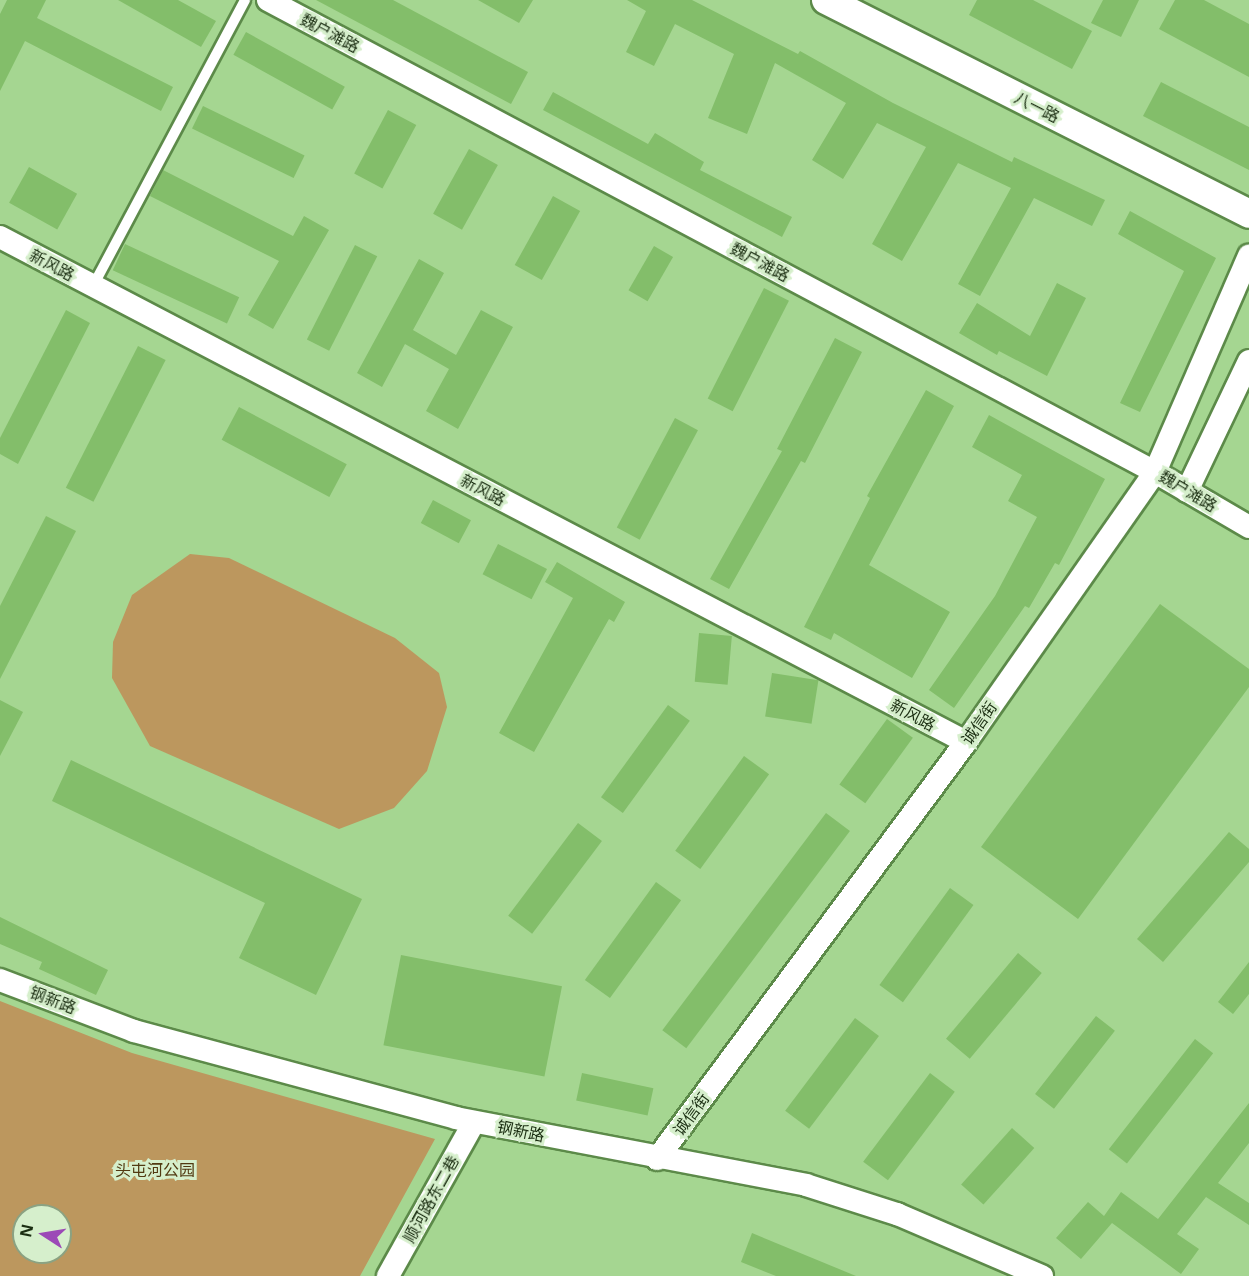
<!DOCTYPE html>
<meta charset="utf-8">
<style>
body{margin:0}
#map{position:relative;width:1249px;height:1276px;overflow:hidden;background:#a5d691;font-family:"Open Sans","Noto Sans SC",sans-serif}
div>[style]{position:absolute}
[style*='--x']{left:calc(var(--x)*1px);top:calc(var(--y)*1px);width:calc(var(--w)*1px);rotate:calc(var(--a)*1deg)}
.green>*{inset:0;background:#bc975e}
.building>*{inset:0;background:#83be6a;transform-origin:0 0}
.roads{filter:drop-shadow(2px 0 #5c8a49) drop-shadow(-2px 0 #5c8a49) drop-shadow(0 2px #5c8a49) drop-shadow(0 -2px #5c8a49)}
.service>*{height:10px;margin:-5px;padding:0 5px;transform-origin:5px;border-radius:5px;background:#fff}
.minor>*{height:22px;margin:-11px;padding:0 11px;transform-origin:11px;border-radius:11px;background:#fff}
.tertiary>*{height:28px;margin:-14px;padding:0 14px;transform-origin:14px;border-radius:14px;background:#fff}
span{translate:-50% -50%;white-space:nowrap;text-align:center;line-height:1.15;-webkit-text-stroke:6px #d6efcc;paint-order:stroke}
.street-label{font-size:16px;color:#1b2e12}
.park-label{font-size:16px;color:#513911}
.north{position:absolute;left:12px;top:1204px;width:60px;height:60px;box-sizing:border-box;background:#d6efcc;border:2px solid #8ba282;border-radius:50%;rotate:282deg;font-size:16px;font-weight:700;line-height:24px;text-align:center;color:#1b2e12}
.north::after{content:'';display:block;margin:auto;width:21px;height:27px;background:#9c49b7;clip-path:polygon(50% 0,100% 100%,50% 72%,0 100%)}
</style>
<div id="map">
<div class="green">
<div style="clip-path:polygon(190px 554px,229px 558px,395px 638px,439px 673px,447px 707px,427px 771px,394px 808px,339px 829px,150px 746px,112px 678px,113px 642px,132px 595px)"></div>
<div style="clip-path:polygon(evenodd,0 1001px,132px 1053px,435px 1139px,360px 1276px,0 1276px,0 1001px,24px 1216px,60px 1216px,60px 1252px,24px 1252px,24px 1216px)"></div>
</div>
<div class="building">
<div style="clip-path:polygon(7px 0,46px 0,37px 18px,173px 87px,161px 111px,25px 41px,0 91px,0 14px)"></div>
<div style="clip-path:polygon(118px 0,178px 0,216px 21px,201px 47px)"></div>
<div style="clip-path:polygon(316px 0,393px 0,528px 72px,511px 104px)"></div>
<div style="clip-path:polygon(478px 0,533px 0,519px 23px)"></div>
<div style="clip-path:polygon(627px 0,692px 0,798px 54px,800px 51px,893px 103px,1012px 162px,1014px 157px,1105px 200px,1092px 226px,1034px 198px,980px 296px,958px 284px,1011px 188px,958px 163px,902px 261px,872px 244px,926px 147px,877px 123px,843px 179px,812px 160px,846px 103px,775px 63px,747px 134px,708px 118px,734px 54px,675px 24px,654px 66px,626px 52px,646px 11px)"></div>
<div style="clip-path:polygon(977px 0,1033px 0,1092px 31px,1072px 69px,969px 15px)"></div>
<div style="clip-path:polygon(1103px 0,1139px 0,1121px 37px,1091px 23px)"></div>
<div style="clip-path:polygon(1175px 0,1204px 0,1249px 24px,1249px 77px,1159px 29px)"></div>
<div style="left:246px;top:32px;width:113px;height:26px;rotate:29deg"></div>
<div style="clip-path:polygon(1161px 82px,1249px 127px,1249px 170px,1143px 116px)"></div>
<div style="clip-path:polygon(553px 92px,648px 144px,655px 133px,704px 162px,700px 170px,792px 217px,782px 237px,543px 110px)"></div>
<div style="left:203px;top:106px;width:113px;height:25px;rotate:26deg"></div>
<div style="left:388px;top:110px;width:32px;height:72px;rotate:28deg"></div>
<div style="left:469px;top:149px;width:33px;height:74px;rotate:29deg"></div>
<div style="left:29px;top:167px;width:55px;height:41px;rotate:29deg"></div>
<div style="clip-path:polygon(163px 170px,293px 236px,304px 216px,329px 230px,273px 329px,248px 315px,279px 261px,150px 196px)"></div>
<div style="left:553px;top:196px;width:31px;height:79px;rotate:29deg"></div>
<div style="clip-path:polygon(1130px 211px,1216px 258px,1140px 412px,1120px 403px,1184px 271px,1118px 234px)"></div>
<div style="left:125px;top:244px;width:126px;height:29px;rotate:25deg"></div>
<div style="left:355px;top:245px;width:25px;height:106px;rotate:27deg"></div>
<div style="left:654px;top:246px;width:22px;height:51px;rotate:30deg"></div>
<div style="clip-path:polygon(419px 259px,444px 273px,413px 330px,456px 355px,481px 310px,513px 327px,458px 429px,426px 411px,449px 369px,405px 344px,382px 387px,357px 373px)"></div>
<div style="clip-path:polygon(1057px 283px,1086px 298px,1047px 376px,999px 351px,997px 355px,959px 333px,977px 303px,1030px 336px)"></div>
<div style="left:764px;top:288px;width:28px;height:124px;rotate:27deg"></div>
<div style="clip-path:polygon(66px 310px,90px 323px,18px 464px,0 454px,0 438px)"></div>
<div style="clip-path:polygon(835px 338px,862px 352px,805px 463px,801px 461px,729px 589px,710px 579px,782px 451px,777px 449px)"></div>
<div style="left:138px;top:346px;width:31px;height:159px;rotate:27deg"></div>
<div style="clip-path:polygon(926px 390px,954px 406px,869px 565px,950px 612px,912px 678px,834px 633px,831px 640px,804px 627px,870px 498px,867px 496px)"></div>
<div style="left:239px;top:407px;width:122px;height:37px;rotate:28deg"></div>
<div style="clip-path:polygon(989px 415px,1105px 479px,1059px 565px,1055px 563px,1029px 608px,1025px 606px,954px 708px,929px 690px,995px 596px,1037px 517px,1008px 501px,1022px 475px,972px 447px)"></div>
<div style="left:675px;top:418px;width:26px;height:124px;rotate:28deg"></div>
<div style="left:433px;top:500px;width:43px;height:26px;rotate:28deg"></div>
<div style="clip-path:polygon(46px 516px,76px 531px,0 679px,0 606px)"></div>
<div style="left:498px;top:544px;width:55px;height:34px;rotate:27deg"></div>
<div style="clip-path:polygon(557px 562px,625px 602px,614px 622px,609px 619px,534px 752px,499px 733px,573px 598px,545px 582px)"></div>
<div style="clip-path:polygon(1160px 604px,1249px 669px,1249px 687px,1078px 919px,981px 847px)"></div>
<div style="left:699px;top:633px;width:33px;height:49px;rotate:5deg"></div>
<div style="left:772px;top:673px;width:47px;height:44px;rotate:9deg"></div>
<div style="clip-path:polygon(0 700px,23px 712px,0 756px)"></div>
<div style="left:668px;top:705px;width:27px;height:114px;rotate:36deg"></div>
<div style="left:887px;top:719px;width:32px;height:81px;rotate:36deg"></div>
<div style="left:744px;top:756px;width:31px;height:117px;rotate:36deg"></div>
<div style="clip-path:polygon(71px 760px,362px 899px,316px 995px,239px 958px,265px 903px,52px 801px)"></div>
<div style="left:826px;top:813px;width:30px;height:272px;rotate:37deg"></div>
<div style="left:578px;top:823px;width:30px;height:116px;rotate:37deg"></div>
<div style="clip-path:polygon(1229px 832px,1249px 849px,1249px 862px,1163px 962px,1137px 939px)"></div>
<div style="left:656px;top:882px;width:31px;height:121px;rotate:36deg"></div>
<div style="left:950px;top:888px;width:29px;height:120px;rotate:36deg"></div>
<div style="clip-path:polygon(0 917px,108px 970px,96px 995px,39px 969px,42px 962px,0 944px)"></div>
<div style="left:1018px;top:953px;width:31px;height:112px;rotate:40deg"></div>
<div style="left:401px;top:955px;width:164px;height:92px;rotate:11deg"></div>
<div style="clip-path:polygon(1249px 962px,1249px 994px,1233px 1014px,1218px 1002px)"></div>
<div style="left:1096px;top:1016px;width:24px;height:99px;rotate:38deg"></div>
<div style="left:855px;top:1018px;width:30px;height:116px;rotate:37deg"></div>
<div style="left:1195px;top:1039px;width:23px;height:140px;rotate:38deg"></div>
<div style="left:582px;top:1073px;width:73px;height:28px;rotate:12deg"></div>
<div style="left:930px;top:1073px;width:31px;height:111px;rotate:37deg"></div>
<div style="clip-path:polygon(1249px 1103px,1249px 1143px,1218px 1183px,1249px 1203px,1249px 1225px,1206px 1197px,1177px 1234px,1199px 1249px,1181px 1274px,1112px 1223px,1081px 1259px,1056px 1238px,1088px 1202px,1104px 1216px,1121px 1192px,1158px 1219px)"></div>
<div style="left:1012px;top:1128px;width:30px;height:76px;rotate:42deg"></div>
<div style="clip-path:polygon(752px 1233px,856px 1276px,776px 1276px,741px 1262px)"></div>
</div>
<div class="roads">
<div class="service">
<div style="--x:93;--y:286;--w:324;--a:-62"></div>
</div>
<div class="minor">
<div style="--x:268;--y:0;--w:1005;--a:28.02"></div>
<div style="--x:1155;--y:472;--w:109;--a:30.3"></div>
<div style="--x:0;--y:237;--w:1090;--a:27.6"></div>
<div style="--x:1187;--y:491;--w:144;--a:-64.5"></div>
<div style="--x:0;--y:980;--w:143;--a:20.8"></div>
<div style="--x:134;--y:1031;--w:334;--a:15.1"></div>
<div style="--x:456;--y:1118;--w:356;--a:10.8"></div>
<div style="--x:806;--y:1185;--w:96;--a:17.7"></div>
<div style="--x:897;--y:1214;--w:158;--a:23.2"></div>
<div style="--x:657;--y:1159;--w:519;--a:-53.46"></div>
<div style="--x:966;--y:742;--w:330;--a:-55"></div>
<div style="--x:1155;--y:472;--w:236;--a:-66.5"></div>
<div style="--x:388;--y:1276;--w:176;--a:-60.8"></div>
</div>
<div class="tertiary">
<div style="--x:826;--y:0;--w:474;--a:26.8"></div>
</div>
</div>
<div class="street-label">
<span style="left:330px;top:33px;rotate:28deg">魏户滩路</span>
<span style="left:1037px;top:107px;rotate:27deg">八一路</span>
<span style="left:760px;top:262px;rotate:28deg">魏户滩路</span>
<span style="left:52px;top:265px;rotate:28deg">新风路</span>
<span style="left:483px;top:490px;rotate:28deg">新风路</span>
<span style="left:1188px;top:491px;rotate:31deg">魏户滩路</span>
<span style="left:913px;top:715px;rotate:28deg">新风路</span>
<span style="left:979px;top:723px;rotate:-55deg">诚信街</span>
<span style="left:53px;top:1000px;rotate:21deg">钢新路</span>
<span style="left:691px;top:1114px;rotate:-54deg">诚信街</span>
<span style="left:521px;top:1131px;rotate:12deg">钢新路</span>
<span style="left:431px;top:1199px;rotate:-61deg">顺河路东二巷</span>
</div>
<div class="park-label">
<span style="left:155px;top:1170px">头屯河公园</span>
</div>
<div class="north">N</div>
</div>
